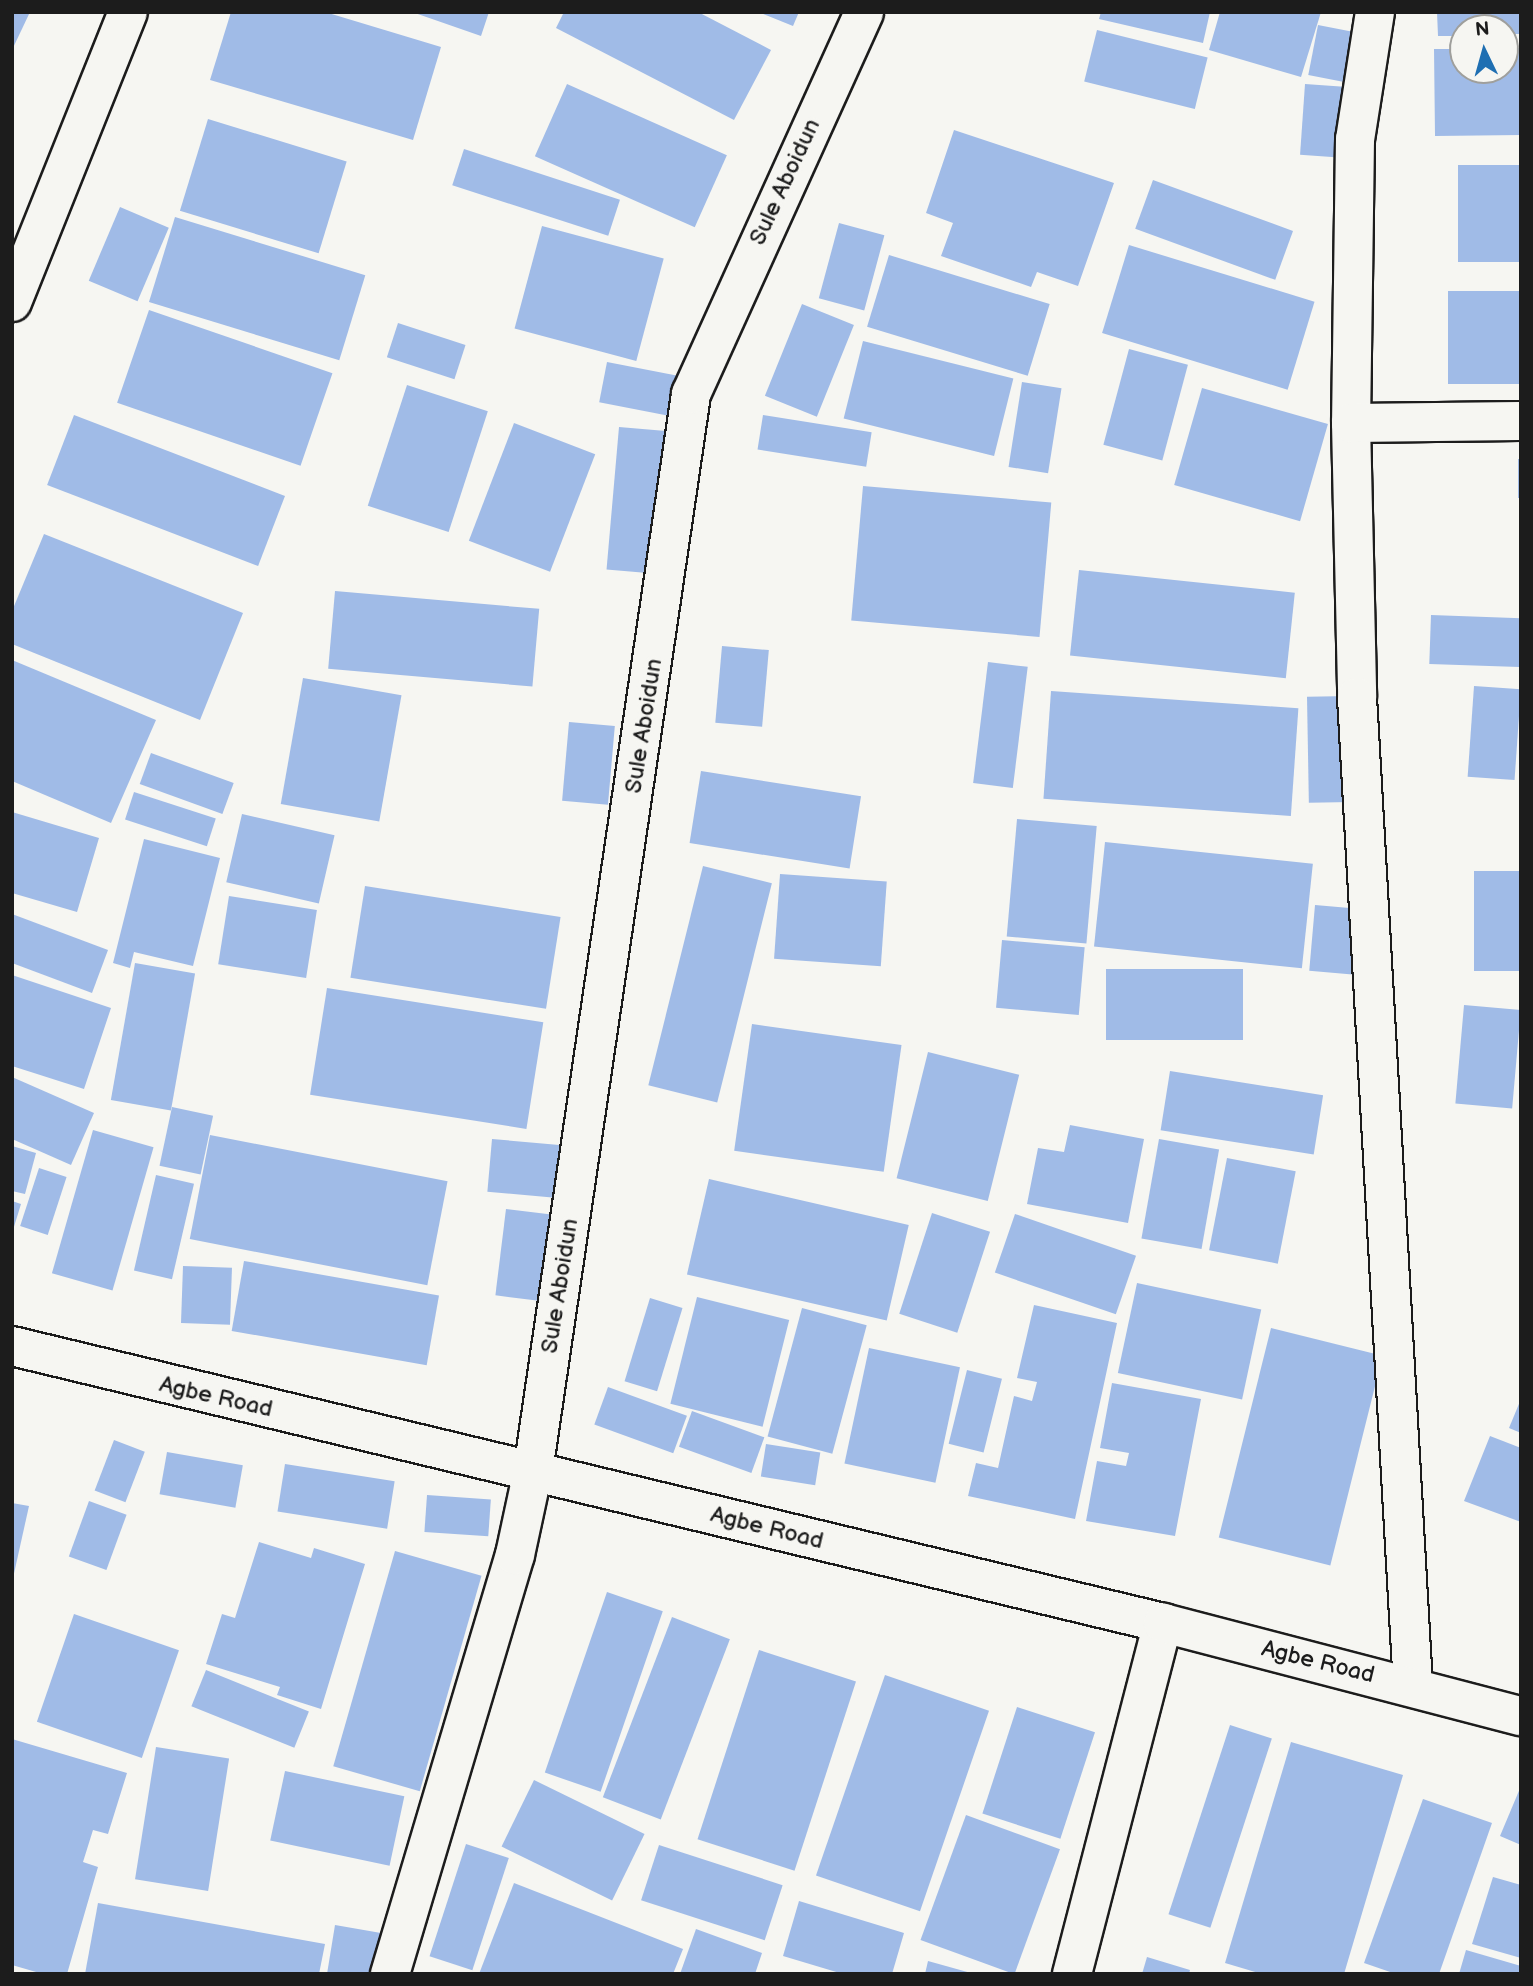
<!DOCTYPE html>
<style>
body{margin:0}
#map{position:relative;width:1533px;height:1986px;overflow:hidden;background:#f6f6f2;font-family:"Balsamiq Sans",sans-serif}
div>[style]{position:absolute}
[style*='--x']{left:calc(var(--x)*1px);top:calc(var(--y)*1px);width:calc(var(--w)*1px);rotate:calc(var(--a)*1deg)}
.building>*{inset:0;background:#a0bbe7;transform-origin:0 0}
.roads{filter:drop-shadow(2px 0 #1c1c1c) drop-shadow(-2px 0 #1c1c1c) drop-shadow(0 2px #1c1c1c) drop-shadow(0 -2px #1c1c1c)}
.street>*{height:38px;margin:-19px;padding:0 19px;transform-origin:19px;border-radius:19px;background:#f6f6f2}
.secondary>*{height:38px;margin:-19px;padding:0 19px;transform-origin:19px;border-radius:19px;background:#f6f6f2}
span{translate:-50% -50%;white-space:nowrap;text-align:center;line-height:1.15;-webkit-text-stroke:7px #f6f6f2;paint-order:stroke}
.street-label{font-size:23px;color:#1c1c1c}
.frame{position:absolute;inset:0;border:14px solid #1c1c1c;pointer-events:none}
.north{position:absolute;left:1449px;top:14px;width:70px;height:70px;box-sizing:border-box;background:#f6f6f2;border:2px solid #9f9f9c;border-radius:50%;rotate:355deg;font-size:19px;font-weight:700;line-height:28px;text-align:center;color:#1c1c1c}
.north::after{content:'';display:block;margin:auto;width:24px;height:32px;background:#1f6fb2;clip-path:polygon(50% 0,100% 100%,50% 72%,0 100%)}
</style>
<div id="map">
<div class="building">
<div style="clip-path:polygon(12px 12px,30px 12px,12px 50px)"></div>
<div style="clip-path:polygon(231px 12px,325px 12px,441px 47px,413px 140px,210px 80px)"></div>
<div style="clip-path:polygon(412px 12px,489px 12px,481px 36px)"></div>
<div style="clip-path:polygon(564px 12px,698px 12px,771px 50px,734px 120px,556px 28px)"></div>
<div style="clip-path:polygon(758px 12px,799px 12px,793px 26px)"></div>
<div style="clip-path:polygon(1101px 12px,1210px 12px,1203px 43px,1099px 19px)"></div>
<div style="clip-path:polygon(1220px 12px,1321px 12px,1301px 77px,1209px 50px)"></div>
<div style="clip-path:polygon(1437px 12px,1521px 12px,1521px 34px,1505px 34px,1505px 28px,1463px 28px,1463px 36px,1438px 36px)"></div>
<div style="left:1318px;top:25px;width:47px;height:51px;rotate:11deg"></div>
<div style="left:1097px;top:30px;width:114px;height:53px;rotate:14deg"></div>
<div style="clip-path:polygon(1505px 48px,1521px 48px,1521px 135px,1435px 136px,1434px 49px,1463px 49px,1463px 70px,1505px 70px)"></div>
<div style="left:567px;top:84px;width:175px;height:79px;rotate:24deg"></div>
<div style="left:1305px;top:84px;width:46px;height:71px;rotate:4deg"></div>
<div style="left:208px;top:119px;width:145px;height:96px;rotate:17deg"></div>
<div style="clip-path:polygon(954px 130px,1114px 183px,1078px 286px,1037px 272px,1031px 287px,941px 256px,953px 223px,926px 213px)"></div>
<div style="left:464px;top:149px;width:164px;height:38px;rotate:18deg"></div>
<div style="left:1521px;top:165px;width:97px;height:63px;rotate:90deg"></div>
<div style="left:1153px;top:180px;width:149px;height:52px;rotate:20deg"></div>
<div style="left:120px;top:207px;width:53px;height:80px;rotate:23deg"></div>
<div style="left:175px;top:217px;width:199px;height:89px;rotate:17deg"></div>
<div style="left:839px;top:223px;width:47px;height:78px;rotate:15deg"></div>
<div style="left:542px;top:226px;width:126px;height:106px;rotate:15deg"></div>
<div style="left:1129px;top:245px;width:194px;height:92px;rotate:17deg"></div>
<div style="left:889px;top:255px;width:168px;height:75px;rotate:17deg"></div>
<div style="left:1521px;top:291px;width:93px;height:73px;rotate:90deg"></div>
<div style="left:802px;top:304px;width:56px;height:99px;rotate:22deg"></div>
<div style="left:149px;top:310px;width:194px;height:98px;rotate:19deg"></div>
<div style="left:398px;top:323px;width:71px;height:36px;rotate:18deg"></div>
<div style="left:863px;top:341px;width:155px;height:80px;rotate:14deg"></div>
<div style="left:1129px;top:349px;width:61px;height:99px;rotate:15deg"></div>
<div style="left:607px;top:362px;width:76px;height:41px;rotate:11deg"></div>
<div style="left:1022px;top:382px;width:40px;height:86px;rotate:9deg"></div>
<div style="left:407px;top:385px;width:85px;height:127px;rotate:18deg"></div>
<div style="left:1202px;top:388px;width:131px;height:101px;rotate:16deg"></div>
<div style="left:74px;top:415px;width:226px;height:75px;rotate:21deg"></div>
<div style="left:763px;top:415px;width:110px;height:35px;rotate:9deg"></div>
<div style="left:514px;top:423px;width:87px;height:126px;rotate:21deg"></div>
<div style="left:619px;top:427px;width:47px;height:143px;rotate:5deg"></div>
<div style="left:1518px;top:459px;width:3px;height:39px"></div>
<div style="left:863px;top:486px;width:189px;height:135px;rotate:5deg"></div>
<div style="clip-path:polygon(44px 534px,243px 613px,200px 720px,12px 644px,12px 611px)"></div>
<div style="left:1079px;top:570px;width:217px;height:86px;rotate:6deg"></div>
<div style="left:335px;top:591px;width:205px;height:78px;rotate:5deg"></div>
<div style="left:1431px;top:615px;width:90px;height:49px;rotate:2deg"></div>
<div style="left:722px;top:646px;width:47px;height:77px;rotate:5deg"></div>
<div style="clip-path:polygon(12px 660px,156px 720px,111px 823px,12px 781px)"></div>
<div style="left:988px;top:662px;width:40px;height:122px;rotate:7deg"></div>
<div style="left:303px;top:678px;width:100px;height:128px;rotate:10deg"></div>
<div style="left:1474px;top:686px;width:47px;height:91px;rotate:4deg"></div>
<div style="left:1051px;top:691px;width:248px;height:108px;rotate:4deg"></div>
<div style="left:1350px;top:696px;width:106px;height:43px;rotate:89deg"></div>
<div style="left:569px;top:722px;width:46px;height:79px;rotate:5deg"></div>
<div style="left:151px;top:753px;width:88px;height:33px;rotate:20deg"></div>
<div style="left:701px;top:771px;width:162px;height:73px;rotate:9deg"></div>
<div style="left:134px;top:792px;width:86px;height:29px;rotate:18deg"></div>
<div style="clip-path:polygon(12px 812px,99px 838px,77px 912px,12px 893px)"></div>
<div style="left:242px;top:814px;width:95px;height:70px;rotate:13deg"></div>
<div style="left:1017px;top:819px;width:80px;height:118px;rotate:5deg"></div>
<div style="clip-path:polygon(144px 839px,220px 858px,193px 966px,134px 952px,130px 968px,113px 963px)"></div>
<div style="left:1105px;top:842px;width:209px;height:105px;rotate:6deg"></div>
<div style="left:703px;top:866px;width:71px;height:226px;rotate:14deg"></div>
<div style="left:1521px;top:871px;width:100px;height:47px;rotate:90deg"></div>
<div style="left:780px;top:874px;width:107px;height:85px;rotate:4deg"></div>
<div style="left:365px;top:886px;width:198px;height:93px;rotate:9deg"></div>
<div style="left:229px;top:896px;width:89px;height:69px;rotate:9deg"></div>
<div style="left:1315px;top:905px;width:49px;height:66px;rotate:5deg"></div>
<div style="clip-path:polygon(12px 914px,108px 950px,92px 993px,12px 963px)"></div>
<div style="left:1002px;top:940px;width:83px;height:68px;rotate:5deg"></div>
<div style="left:135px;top:963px;width:61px;height:139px;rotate:10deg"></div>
<div style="left:1106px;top:969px;width:137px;height:71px"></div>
<div style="clip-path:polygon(12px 975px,111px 1008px,84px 1089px,12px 1066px)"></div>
<div style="left:327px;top:988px;width:219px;height:108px;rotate:9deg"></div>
<div style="left:1464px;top:1005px;width:57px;height:99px;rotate:5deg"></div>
<div style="left:752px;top:1024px;width:151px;height:128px;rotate:8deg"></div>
<div style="left:928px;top:1052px;width:94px;height:130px;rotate:14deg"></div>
<div style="left:1170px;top:1071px;width:155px;height:60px;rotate:9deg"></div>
<div style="clip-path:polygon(12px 1077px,94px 1113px,71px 1165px,12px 1139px)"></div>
<div style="left:172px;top:1107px;width:42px;height:60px;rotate:12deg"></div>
<div style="clip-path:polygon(1070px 1125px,1144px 1139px,1128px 1223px,1027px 1204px,1038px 1148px,1064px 1152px)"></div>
<div style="left:93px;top:1130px;width:63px;height:149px;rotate:16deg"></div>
<div style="left:210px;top:1135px;width:242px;height:106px;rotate:11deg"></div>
<div style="left:492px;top:1139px;width:79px;height:53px;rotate:5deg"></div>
<div style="left:1159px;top:1139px;width:61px;height:101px;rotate:10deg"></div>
<div style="clip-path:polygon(12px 1146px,36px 1153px,25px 1194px,12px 1191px)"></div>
<div style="left:1227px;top:1158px;width:70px;height:94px;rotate:11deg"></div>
<div style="left:39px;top:1168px;width:29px;height:61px;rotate:18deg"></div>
<div style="left:156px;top:1175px;width:39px;height:98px;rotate:13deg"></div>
<div style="left:709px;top:1179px;width:205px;height:98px;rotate:13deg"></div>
<div style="clip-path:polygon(12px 1201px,21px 1204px,13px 1230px,12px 1229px)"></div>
<div style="left:506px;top:1209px;width:56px;height:87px;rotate:7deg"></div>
<div style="left:932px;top:1213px;width:61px;height:106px;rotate:18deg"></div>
<div style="left:1015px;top:1214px;width:128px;height:62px;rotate:19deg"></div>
<div style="left:244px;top:1261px;width:198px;height:71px;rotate:10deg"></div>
<div style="left:183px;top:1266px;width:49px;height:57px;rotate:2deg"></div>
<div style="left:1137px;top:1283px;width:127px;height:92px;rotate:12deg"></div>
<div style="left:697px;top:1297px;width:95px;height:110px;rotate:14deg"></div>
<div style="left:650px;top:1298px;width:34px;height:87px;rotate:17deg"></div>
<div style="clip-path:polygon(1034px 1305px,1117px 1323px,1075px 1519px,968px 1496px,976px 1463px,998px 1468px,1014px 1396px,1032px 1401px,1037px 1382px,1017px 1378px)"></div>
<div style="left:802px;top:1308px;width:67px;height:133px;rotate:15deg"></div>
<div style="left:1271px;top:1328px;width:115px;height:216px;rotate:14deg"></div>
<div style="left:869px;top:1348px;width:93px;height:118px;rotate:12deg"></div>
<div style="left:967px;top:1370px;width:36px;height:76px;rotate:14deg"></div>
<div style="clip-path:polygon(1112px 1383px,1201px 1399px,1175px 1536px,1086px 1521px,1097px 1461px,1126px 1466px,1129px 1453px,1100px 1448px)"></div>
<div style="left:608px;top:1387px;width:84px;height:40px;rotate:20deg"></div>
<div style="clip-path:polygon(1521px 1399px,1521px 1433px,1509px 1428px)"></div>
<div style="left:692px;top:1411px;width:77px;height:38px;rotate:20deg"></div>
<div style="clip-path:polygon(1490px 1436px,1521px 1448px,1521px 1522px,1464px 1501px)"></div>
<div style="left:114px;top:1440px;width:33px;height:54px;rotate:21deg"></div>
<div style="left:766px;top:1444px;width:55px;height:33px;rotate:9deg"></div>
<div style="left:167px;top:1452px;width:77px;height:43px;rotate:10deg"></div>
<div style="left:285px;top:1464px;width:111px;height:48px;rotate:9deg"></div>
<div style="left:427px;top:1495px;width:64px;height:37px;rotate:4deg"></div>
<div style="left:89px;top:1501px;width:40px;height:59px;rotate:20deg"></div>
<div style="clip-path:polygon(12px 1503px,29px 1506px,13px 1578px,12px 1578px)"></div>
<div style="clip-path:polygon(259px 1542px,311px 1558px,314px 1548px,365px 1564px,321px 1709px,277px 1695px,280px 1687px,206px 1664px,222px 1614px,235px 1618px)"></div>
<div style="left:395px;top:1551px;width:90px;height:224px;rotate:16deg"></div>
<div style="left:607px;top:1592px;width:59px;height:191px;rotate:19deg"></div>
<div style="left:74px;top:1614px;width:111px;height:114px;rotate:19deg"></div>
<div style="left:672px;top:1617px;width:62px;height:193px;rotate:21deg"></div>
<div style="left:759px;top:1650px;width:102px;height:199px;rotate:18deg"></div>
<div style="left:206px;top:1670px;width:111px;height:39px;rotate:22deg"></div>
<div style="left:885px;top:1675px;width:110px;height:212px;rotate:19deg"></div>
<div style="left:1017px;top:1707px;width:82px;height:112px;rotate:18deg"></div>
<div style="left:1230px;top:1725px;width:44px;height:199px;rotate:18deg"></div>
<div style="clip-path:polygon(12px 1739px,127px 1773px,108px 1834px,93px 1830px,83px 1862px,98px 1867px,67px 1974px,43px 1974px,12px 1965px)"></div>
<div style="clip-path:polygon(1291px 1742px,1403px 1775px,1344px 1974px,1262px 1974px,1225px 1963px)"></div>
<div style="left:156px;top:1747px;width:74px;height:134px;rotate:9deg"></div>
<div style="left:285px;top:1771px;width:122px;height:71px;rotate:12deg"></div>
<div style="left:534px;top:1780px;width:123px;height:74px;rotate:26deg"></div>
<div style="clip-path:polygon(1521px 1786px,1521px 1845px,1500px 1836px)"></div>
<div style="clip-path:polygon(1423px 1799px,1492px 1823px,1439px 1974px,1396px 1974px,1364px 1963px)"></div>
<div style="left:966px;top:1815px;width:100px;height:133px;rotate:20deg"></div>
<div style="left:466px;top:1844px;width:45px;height:118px;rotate:18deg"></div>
<div style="left:659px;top:1845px;width:130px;height:58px;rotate:18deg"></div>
<div style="clip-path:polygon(1493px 1877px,1521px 1885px,1521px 1958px,1472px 1944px)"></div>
<div style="clip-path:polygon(514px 1883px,683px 1949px,673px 1974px,479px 1974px)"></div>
<div style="clip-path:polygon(799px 1901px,904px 1933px,892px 1974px,843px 1974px,783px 1956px)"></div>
<div style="clip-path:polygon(98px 1903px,325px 1944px,319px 1974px,85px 1974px)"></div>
<div style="clip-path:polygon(335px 1925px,381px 1933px,374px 1974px,327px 1974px)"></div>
<div style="clip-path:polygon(696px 1929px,762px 1953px,755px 1974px,680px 1974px)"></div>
<div style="clip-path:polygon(1466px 1950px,1521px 1966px,1521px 1974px,1459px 1974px)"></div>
<div style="clip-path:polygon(1147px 1957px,1190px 1970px,1189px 1974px,1142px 1974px)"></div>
<div style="clip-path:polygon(928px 1961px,971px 1973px,971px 1974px,925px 1974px)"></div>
</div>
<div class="roads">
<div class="street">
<div style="--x:1375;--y:12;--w:129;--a:98.9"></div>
<div style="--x:1355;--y:139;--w:284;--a:90.8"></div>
<div style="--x:1351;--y:423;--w:274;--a:88.7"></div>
<div style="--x:1357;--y:697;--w:991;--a:86.76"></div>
<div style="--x:12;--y:302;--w:312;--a:-68.2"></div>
<div style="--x:1351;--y:423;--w:170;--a:-0.7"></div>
<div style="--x:390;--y:1974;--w:437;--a:-73.4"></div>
<div style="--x:515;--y:1555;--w:86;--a:-77.9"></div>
<div style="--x:533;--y:1471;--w:1089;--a:-81.65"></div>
<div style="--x:691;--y:394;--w:419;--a:-65.6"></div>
<div style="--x:1072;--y:1974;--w:363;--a:-75.5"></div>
</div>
<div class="secondary">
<div style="--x:12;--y:1346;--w:1184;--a:13.53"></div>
<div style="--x:1163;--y:1623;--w:370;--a:14.6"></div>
</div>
</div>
<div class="street-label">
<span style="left:785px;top:182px;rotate:-65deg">Sule Aboidun</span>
<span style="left:644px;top:726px;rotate:-81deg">Sule Aboidun</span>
<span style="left:560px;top:1286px;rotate:-81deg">Sule Aboidun</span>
<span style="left:216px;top:1397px;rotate:13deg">Agbe Road</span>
<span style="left:767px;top:1528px;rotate:14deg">Agbe Road</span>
<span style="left:1318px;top:1662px;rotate:14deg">Agbe Road</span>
</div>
<div class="frame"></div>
<div class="north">N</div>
</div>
